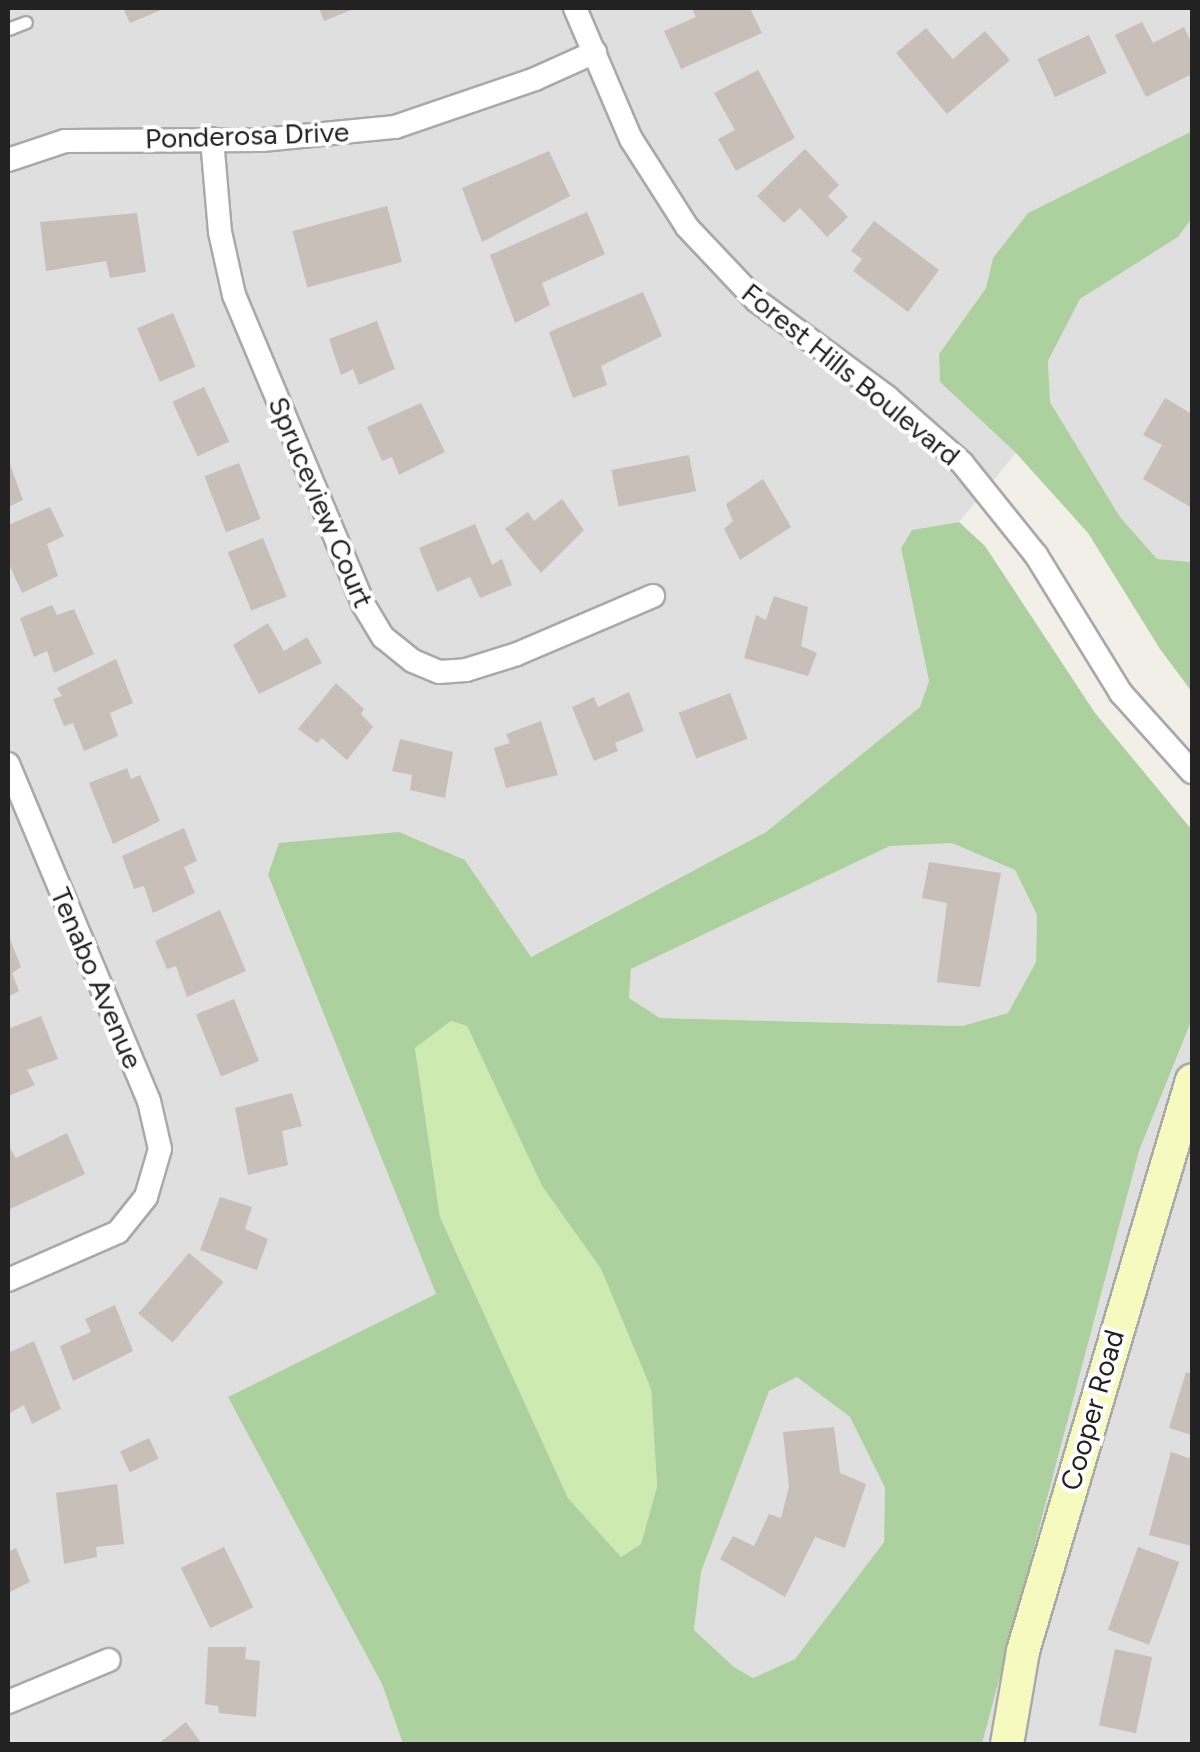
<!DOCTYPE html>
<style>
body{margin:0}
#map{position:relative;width:1200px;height:1752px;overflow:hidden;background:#f2efe9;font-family:Figtree,sans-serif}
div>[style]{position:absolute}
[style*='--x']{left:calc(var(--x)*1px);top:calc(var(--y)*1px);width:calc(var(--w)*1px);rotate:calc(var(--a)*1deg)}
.residential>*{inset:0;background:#e0dfdf}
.grass>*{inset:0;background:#cdebb0}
.forest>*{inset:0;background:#add19e}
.building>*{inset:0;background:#c7bfb8;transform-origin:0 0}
.roads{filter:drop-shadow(2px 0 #a9a9a9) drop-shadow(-2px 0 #a9a9a9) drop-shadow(0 2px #a9a9a9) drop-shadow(0 -2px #a9a9a9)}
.lane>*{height:11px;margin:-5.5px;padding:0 5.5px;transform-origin:5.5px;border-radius:5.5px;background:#fff}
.street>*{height:22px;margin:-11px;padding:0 11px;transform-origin:11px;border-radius:11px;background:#fff}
.secondary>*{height:32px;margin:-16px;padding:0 16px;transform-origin:16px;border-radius:16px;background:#f7fabf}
span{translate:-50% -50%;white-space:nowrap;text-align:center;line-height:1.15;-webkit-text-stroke:8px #fff;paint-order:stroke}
.street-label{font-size:28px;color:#222}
.frame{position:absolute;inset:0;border:10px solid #222;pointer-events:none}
</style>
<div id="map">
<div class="residential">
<div style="clip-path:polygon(8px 8px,1192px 8px,1192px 131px,1028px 213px,993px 258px,986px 288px,939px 354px,940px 382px,1016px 453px,959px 522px,912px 530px,901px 548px,929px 682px,920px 707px,766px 832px,530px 957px,465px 860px,268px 876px,436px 1294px,382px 1684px,403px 1744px,8px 1744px)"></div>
<div style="clip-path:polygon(1192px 218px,1192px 562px,1157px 559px,1120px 517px,1050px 402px,1048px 361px,1080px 299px,1178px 237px)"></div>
<div style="clip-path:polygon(952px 842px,1015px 870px,1037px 915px,1036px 962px,1008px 1013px,962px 1026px,660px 1018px,629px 998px,631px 969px,890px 846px)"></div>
<div style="clip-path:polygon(1192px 1019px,1192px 1744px,982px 1744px,1139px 1151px)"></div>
<div style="clip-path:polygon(796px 1376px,850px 1417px,885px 1488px,884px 1542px,795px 1659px,753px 1678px,734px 1667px,694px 1630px,701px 1572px,769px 1391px)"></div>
</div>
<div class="grass">
<div style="clip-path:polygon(451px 1021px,467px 1026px,542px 1186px,601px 1269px,651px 1389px,657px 1486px,641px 1544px,621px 1557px,568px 1498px,440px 1217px,415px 1048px)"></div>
</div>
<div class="forest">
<div style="clip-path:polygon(1192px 131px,1192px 218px,1178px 237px,1080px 299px,1048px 361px,1050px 402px,1120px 517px,1157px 559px,1192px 562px,1192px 692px,1160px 649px,1088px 533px,1016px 453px,940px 382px,939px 354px,986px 288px,993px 258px,1028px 213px)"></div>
<div style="clip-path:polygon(evenodd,959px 522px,985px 546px,1095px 713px,1192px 830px,1192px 1019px,1139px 1151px,982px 1744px,403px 1744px,382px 1684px,228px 1397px,436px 1294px,268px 875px,279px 843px,399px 832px,465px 860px,531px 957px,766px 832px,920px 707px,929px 681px,901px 548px,912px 530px,959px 522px,952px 843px,1015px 870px,1037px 915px,1036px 962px,1008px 1013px,962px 1026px,660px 1018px,629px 998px,631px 969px,890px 846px,952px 843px,959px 522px,451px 1021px,467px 1026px,542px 1186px,601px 1269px,651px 1389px,657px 1486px,641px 1544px,621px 1557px,568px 1498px,440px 1217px,415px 1048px,451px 1021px,959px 522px,797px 1377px,850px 1417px,885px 1488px,884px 1542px,795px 1659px,753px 1678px,734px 1667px,694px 1630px,701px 1572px,769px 1391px,797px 1377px)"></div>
</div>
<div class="building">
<div style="clip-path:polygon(123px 8px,160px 8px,161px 10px,130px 23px)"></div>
<div style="clip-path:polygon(319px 8px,356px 8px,324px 21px)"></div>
<div style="clip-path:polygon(692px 8px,750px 8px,762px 33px,681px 69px,664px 31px,696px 17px)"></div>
<div style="clip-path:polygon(1142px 22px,1153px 43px,1184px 27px,1192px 44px,1192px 74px,1146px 97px,1115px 35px)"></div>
<div style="clip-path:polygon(926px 28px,953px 59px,985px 31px,1010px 60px,947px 114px,896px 53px)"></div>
<div style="left:1089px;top:35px;width:42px;height:57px;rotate:65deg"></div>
<div style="clip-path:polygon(758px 70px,795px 138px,736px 171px,718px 139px,735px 130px,714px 93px)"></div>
<div style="clip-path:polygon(805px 149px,839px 185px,828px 196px,848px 217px,827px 237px,800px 208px,784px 223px,757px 196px)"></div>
<div style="clip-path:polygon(549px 151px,570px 196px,482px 242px,462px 188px)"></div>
<div style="left:387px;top:206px;width:58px;height:98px;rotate:75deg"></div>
<div style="clip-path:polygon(587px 212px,605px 254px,542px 283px,550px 305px,515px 323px,490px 255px)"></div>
<div style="clip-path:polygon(137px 213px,146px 272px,110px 278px,106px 261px,46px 271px,40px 222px)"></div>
<div style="clip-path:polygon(874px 221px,939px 270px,908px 312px,853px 271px,862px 259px,851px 251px)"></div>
<div style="clip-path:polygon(643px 292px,662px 336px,601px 366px,607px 385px,573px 398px,549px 332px)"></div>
<div style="left:173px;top:313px;width:58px;height:39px;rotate:67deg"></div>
<div style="clip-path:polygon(377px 321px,395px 369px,359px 385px,353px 369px,341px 375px,329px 339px)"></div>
<div style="left:204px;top:387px;width:60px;height:35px;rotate:65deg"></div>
<div style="clip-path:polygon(1165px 398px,1192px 414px,1192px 508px,1143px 479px,1162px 445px,1143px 435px)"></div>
<div style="clip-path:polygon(421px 403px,445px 452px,399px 475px,392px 457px,382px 461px,367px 427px)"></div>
<div style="left:689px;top:455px;width:37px;height:79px;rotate:79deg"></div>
<div style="clip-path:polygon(8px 459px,23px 500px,8px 507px)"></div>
<div style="left:239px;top:463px;width:60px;height:37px;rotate:69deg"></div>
<div style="clip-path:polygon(763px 479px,791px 527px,740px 560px,724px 529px,733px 521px,726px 504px)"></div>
<div style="clip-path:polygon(562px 499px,584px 530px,541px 573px,505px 529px,528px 512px,534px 521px)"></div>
<div style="clip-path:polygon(50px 507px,64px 536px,47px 544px,58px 576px,22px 593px,8px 562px,8px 525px)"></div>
<div style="clip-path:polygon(475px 524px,492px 565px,502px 559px,512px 585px,480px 598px,470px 577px,437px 592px,419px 548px)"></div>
<div style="left:263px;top:538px;width:63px;height:38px;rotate:68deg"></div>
<div style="clip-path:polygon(774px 596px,808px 607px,801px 646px,817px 653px,808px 676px,744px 658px,756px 615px,766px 620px)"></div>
<div style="clip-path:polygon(52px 605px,57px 615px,74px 609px,94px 654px,54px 673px,47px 651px,34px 657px,20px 618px)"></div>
<div style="clip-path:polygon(268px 623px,284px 651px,307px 637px,322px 663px,259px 694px,233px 645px)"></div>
<div style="clip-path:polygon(116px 659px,133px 703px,110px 713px,118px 736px,84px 751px,73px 723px,64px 726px,53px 699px,62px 696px,57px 688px)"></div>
<div style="clip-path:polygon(336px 683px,364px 709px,361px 714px,373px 727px,347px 760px,322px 738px,317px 743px,298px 729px)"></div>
<div style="clip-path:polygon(629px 692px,644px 731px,615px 743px,618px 751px,594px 761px,572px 707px,594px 697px,598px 707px)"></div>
<div style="left:730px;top:693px;width:49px;height:55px;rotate:69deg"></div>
<div style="clip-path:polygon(541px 721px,558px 775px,506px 788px,494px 748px,510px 743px,506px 734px)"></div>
<div style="clip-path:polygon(400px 739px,453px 752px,445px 798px,410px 790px,412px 775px,392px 771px)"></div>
<div style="clip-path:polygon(127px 768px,131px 779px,140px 775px,160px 821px,113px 844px,89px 783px)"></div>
<div style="clip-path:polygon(184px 828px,197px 861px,184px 867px,195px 893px,153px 913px,144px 886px,134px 889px,122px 856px)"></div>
<div style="clip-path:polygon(929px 862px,1001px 873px,980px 987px,937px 982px,947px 903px,922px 898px)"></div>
<div style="clip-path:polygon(220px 910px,246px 971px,187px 997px,176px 966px,167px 969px,155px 941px)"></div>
<div style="clip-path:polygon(8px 934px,21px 967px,12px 973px,19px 991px,8px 997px)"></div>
<div style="left:234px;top:999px;width:67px;height:41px;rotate:68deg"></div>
<div style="clip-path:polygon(41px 1016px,58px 1059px,27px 1070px,35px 1085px,8px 1096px,8px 1029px)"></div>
<div style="clip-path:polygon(292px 1093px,302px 1126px,282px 1131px,288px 1165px,248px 1175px,235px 1108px)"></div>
<div style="clip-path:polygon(67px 1133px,85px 1174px,10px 1209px,8px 1145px,16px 1158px)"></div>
<div style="clip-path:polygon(220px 1197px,252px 1207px,245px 1229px,268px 1239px,257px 1270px,200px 1250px)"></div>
<div style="left:189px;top:1253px;width:45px;height:79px;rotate:40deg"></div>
<div style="clip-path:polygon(115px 1305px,133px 1351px,73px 1381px,60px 1346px,91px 1332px,85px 1319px)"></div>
<div style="clip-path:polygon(34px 1341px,61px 1409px,32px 1424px,24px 1405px,8px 1414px,8px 1353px)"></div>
<div style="clip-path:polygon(1186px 1372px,1192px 1374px,1192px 1435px,1169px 1428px)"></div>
<div style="clip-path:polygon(834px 1427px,840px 1473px,866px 1484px,845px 1548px,815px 1537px,785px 1597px,720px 1559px,733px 1536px,754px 1546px,769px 1514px,781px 1518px,789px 1487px,783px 1432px)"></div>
<div style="left:149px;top:1438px;width:23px;height:32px;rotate:65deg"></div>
<div style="clip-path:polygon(1171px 1452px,1192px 1459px,1192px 1546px,1149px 1535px)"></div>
<div style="clip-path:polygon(117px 1484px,124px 1544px,96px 1547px,97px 1557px,64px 1564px,56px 1493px)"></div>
<div style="left:224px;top:1547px;width:67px;height:48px;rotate:64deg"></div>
<div style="left:1138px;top:1547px;width:44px;height:88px;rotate:20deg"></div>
<div style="clip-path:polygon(16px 1548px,30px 1582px,8px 1593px,8px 1552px)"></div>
<div style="clip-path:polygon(208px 1647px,246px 1647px,245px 1659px,260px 1661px,256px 1717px,219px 1713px,218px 1706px,205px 1704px)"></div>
<div style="left:1115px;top:1649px;width:38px;height:78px;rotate:12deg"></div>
<div style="clip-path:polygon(186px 1722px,202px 1744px,158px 1744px)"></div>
</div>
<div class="roads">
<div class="lane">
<div style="--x:8;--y:29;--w:19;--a:-21"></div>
</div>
<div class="street">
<div style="--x:575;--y:8;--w:142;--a:66.9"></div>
<div style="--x:631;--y:139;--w:104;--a:57.5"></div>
<div style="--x:687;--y:227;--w:102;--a:46.6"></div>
<div style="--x:757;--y:301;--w:162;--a:36.4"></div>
<div style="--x:887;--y:397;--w:100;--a:41.3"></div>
<div style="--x:962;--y:463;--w:118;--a:51.2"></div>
<div style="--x:1036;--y:555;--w:162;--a:58.4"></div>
<div style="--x:1121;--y:693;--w:106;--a:48.1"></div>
<div style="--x:212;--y:139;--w:93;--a:85.1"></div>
<div style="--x:220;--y:232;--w:65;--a:77.5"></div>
<div style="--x:234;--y:295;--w:335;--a:67.3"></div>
<div style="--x:363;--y:604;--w:39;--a:59"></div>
<div style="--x:383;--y:637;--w:38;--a:39"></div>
<div style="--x:413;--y:661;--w:28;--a:23"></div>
<div style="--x:439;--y:672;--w:27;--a:-4"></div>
<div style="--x:466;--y:670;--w:53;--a:-17.4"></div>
<div style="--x:517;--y:654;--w:148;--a:-23.1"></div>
<div style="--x:8;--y:160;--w:60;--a:-18.4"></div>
<div style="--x:65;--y:141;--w:197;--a:-0.3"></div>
<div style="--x:262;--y:140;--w:134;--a:-5.6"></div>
<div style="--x:395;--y:127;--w:148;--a:-18.9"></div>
<div style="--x:535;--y:79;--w:66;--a:-24.2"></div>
<div style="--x:8;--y:764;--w:365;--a:67.3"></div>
<div style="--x:149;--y:1101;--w:49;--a:77.1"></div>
<div style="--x:160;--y:1149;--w:50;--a:106.3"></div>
<div style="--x:146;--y:1197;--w:45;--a:128.7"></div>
<div style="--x:118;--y:1232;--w:120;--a:156.4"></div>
<div style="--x:8;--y:1702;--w:109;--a:-22.6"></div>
</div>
<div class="secondary">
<div style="--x:1007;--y:1744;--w:94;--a:-80.2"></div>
<div style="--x:1023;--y:1651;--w:595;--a:-73.51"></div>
</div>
</div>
<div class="street-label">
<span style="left:247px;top:135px;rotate:-2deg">Ponderosa Drive</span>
<span style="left:851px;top:374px;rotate:39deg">Forest Hills Boulevard</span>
<span style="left:321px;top:502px;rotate:67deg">Spruceview Court</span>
<span style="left:97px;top:978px;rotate:67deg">Tenabo Avenue</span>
<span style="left:1092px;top:1410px;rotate:-74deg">Cooper Road</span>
</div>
<div class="frame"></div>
</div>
